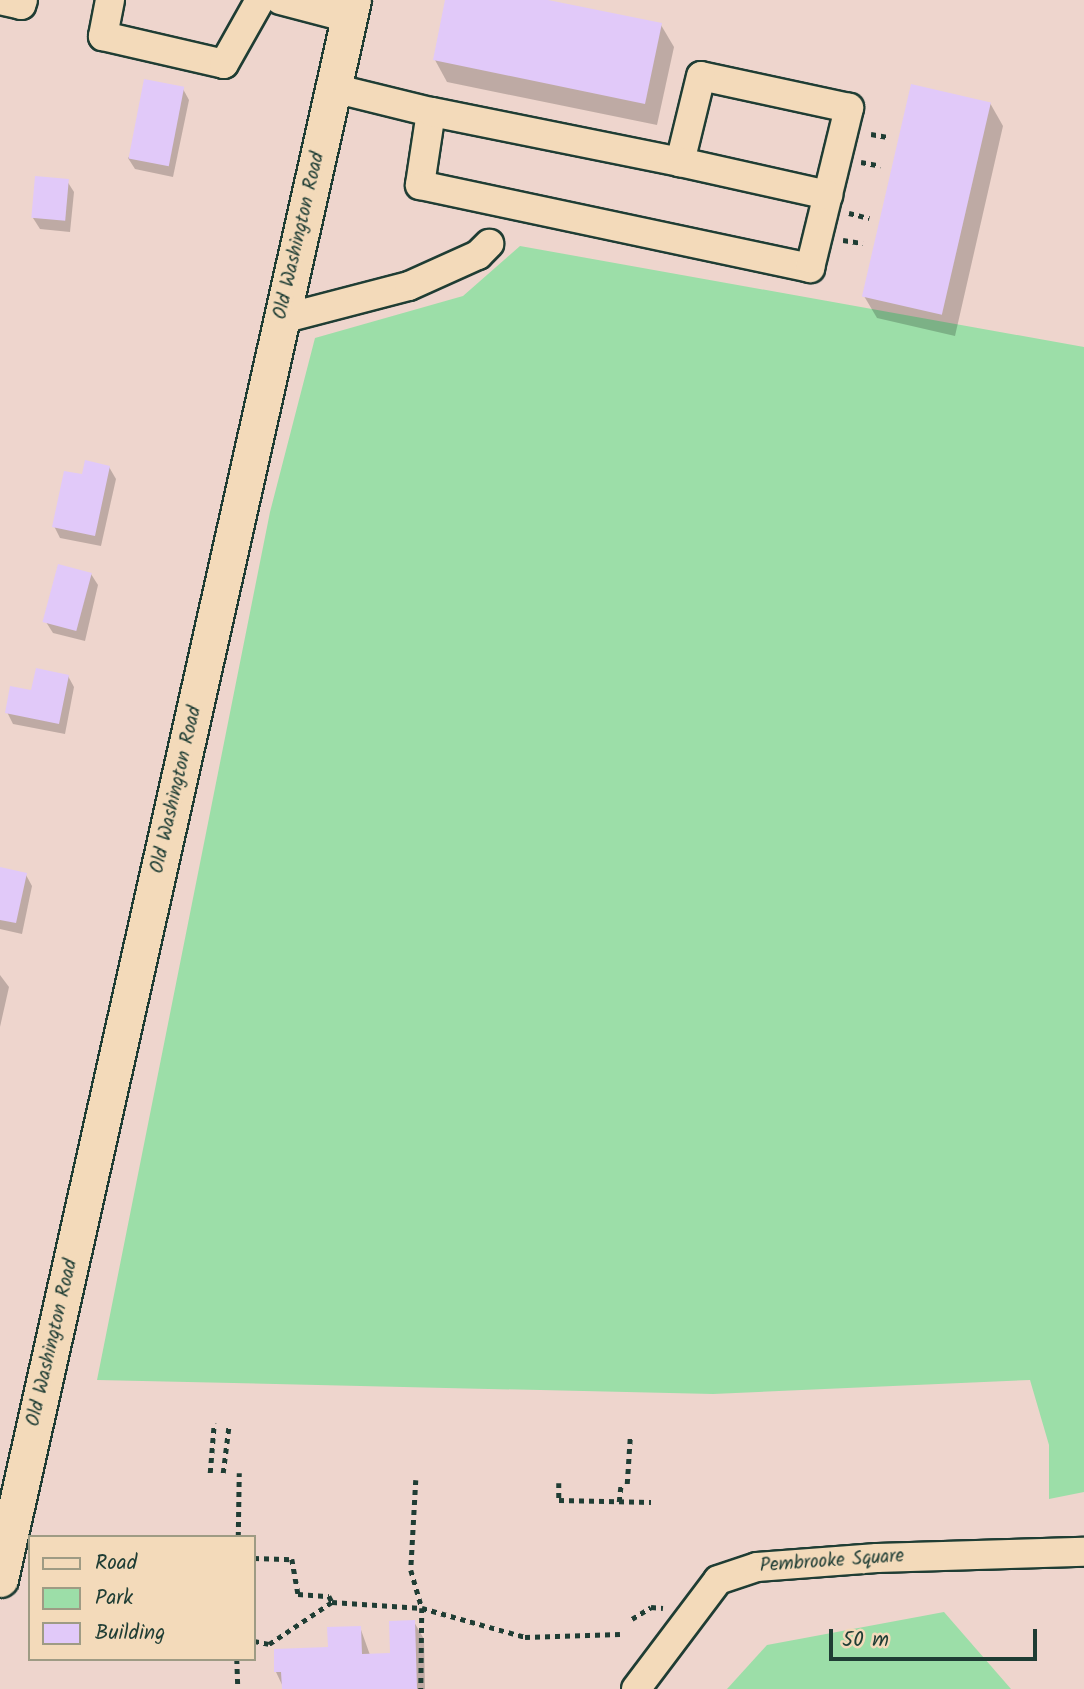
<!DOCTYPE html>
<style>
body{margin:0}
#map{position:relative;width:1084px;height:1689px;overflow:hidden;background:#eed5cd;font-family:Kalam,sans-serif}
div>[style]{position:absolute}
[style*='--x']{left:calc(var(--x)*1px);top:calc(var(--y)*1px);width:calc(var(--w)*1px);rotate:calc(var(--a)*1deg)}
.green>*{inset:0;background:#9cdea8}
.shadow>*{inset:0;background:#0003}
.building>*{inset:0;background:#e1c9f9;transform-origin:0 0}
.path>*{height:4.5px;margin-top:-2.25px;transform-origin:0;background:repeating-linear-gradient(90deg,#1f3d34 0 5px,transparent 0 10px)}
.roads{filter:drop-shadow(2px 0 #1f3d34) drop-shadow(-2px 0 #1f3d34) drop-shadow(0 2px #1f3d34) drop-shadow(0 -2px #1f3d34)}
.minor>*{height:28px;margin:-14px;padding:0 14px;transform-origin:14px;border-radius:14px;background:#f3daba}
.major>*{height:35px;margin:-17.5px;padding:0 17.5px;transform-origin:17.5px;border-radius:17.5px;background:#f3daba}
span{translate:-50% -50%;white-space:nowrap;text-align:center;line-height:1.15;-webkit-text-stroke:6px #f3daba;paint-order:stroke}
.street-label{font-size:19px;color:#1f3d34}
.legend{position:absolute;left:28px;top:1535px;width:228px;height:126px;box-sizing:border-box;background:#f3daba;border:2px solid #9e9b84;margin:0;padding:9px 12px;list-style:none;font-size:21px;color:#1f3d34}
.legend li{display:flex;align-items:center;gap:14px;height:35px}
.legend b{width:35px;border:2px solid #9e9b84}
.scale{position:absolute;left:829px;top:1629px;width:208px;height:32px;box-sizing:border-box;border:4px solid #1f3d34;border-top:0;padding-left:9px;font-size:21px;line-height:24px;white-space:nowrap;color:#1f3d34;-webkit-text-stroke:5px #f3daba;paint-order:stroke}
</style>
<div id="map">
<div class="green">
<div style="clip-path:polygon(520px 246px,1084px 347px,1084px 1492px,1049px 1499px,1049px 1445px,1030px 1380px,713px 1394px,97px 1380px,270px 512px,315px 338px,463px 296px)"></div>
<div style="clip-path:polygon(944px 1612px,1011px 1689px,727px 1689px,767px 1645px)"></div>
</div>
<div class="shadow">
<div style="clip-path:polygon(447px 0,539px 0,661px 25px,674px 47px,657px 125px,447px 82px,435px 60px)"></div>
<div style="clip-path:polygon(183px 89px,189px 100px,173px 177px,135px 169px,128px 158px)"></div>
<div style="clip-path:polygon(990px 103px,1003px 126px,955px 336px,877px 318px,864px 296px)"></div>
<div style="clip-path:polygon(67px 181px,74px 192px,70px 232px,40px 229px,33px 218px)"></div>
<div style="clip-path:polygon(109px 467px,116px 479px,101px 546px,60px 538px,54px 526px)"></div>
<div style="clip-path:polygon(91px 574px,98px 585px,85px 641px,53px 633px,46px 622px)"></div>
<div style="clip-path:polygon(68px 676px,74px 687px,65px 734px,13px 724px,7px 712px,32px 692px)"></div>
<div style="clip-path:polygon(0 869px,26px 875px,32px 886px,22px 934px,0 929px)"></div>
<div style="clip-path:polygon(0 975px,9px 987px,0 1027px)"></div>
<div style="clip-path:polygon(414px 1622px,424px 1639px,425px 1689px,284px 1689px,276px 1672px,330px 1649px,360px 1627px,370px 1655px,392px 1655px)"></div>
</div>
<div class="building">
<div style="clip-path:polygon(445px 0,548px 0,662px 23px,645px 104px,433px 60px)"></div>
<div style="left:144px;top:79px;width:41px;height:81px;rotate:11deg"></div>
<div style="left:911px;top:84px;width:82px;height:218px;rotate:13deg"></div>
<div style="left:35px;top:176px;width:34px;height:42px;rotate:5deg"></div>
<div style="clip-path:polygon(85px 460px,110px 466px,95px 536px,52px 527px,64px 471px,82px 474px)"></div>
<div style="left:58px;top:564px;width:35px;height:60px;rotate:15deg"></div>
<div style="clip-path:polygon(36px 668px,69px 675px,59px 724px,5px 713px,10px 686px,31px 690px)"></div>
<div style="clip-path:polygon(0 867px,27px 873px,16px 923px,0 920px)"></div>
<div style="clip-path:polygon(415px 1620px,417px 1689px,282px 1689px,281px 1672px,274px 1672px,274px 1649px,328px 1647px,327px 1627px,361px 1626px,362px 1654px,390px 1653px,389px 1621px)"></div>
</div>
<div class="path">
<div style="--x:871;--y:134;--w:17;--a:10"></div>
<div style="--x:861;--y:162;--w:20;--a:11"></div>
<div style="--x:849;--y:213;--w:21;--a:14"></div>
<div style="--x:843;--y:240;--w:20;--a:9"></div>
<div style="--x:210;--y:1473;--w:50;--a:-85.4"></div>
<div style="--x:223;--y:1473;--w:49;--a:-83"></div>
<div style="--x:416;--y:1480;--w:90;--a:93.2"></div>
<div style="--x:411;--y:1570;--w:40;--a:74"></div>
<div style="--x:422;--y:1608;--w:81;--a:90.7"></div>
<div style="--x:559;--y:1483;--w:17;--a:90"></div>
<div style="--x:559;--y:1500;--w:92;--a:1.2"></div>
<div style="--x:627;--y:1484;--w:46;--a:-86.3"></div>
<div style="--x:619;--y:1502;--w:18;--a:-84"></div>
<div style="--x:238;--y:1537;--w:64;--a:-89.1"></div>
<div style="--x:254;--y:1558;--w:38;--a:2"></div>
<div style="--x:292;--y:1559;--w:36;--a:80"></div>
<div style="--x:298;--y:1594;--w:31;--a:4"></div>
<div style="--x:329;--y:1596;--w:7;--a:63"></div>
<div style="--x:632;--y:1619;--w:22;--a:-32"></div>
<div style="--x:651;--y:1607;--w:12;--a:5"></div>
<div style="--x:254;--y:1641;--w:15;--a:11"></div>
<div style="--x:269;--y:1644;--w:76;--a:-33.7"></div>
<div style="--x:332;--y:1602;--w:90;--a:3.8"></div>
<div style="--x:422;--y:1608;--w:107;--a:15.7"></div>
<div style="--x:525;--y:1637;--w:95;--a:-1.8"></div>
<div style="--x:237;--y:1659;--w:30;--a:88"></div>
</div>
<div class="roads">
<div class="minor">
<div style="--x:0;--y:0;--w:22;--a:13"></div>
<div style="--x:21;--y:5;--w:5;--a:-68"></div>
<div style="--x:110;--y:0;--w:37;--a:101"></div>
<div style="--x:103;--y:36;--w:124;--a:13"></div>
<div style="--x:224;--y:64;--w:73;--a:-60.6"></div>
<div style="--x:280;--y:0;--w:71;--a:14.6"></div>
<div style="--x:333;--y:88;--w:101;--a:13.8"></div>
<div style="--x:431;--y:112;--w:74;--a:98.6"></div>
<div style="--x:420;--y:185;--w:399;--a:12"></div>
<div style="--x:810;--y:268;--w:165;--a:-76.3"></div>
<div style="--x:849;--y:108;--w:151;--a:-167.8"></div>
<div style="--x:701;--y:76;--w:89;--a:103.7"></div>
<div style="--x:680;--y:162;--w:254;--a:-168.6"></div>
<div style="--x:680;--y:162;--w:152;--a:12.6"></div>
<div style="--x:282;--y:319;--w:131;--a:-14.6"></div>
<div style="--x:409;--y:286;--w:76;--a:-24.2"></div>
<div style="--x:478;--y:255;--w:16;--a:-45"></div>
<div style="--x:636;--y:1689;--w:136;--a:-53"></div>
<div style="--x:718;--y:1580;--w:41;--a:-18.4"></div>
<div style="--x:757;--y:1567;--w:120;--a:-4.3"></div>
<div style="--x:877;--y:1558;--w:207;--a:-1.7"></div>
</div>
<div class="major">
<div style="--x:0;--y:1579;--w:1618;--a:-77.4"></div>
</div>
</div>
<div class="street-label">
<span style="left:300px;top:236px;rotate:-77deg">Old Washington Road</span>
<span style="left:177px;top:790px;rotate:-77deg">Old Washington Road</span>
<span style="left:53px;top:1343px;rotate:-77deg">Old Washington Road</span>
<span style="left:832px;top:1562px;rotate:-4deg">Pembrooke Square</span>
</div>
<ul class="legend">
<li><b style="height:9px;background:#f3daba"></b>Road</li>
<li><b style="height:19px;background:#9cdea8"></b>Park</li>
<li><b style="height:19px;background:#e1c9f9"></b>Building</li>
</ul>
<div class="scale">50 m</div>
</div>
